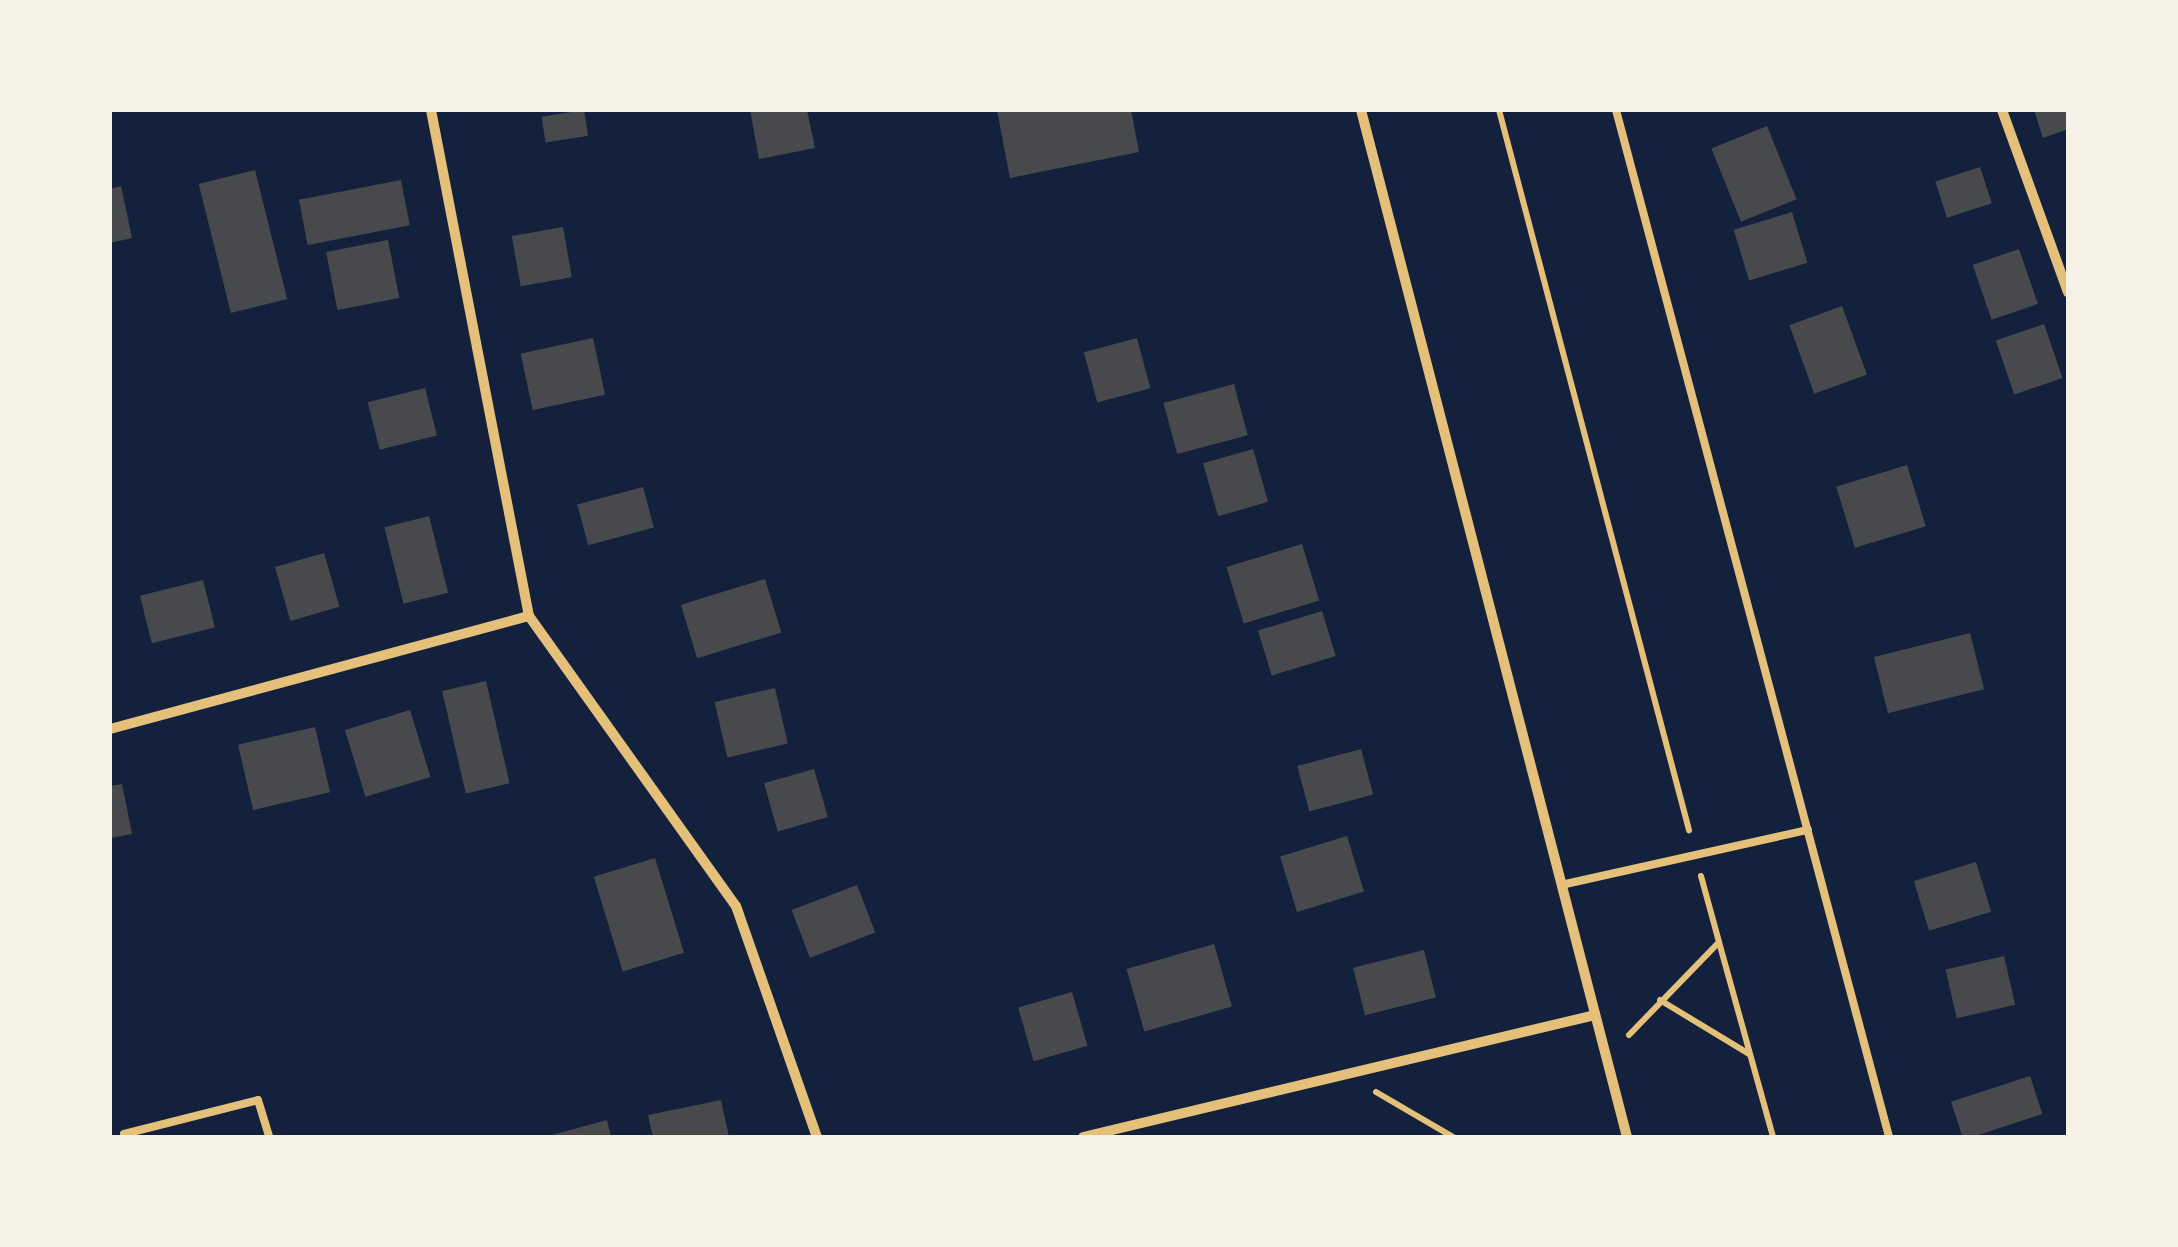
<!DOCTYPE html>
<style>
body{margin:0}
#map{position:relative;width:2178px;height:1247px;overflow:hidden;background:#14213d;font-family:Lato,sans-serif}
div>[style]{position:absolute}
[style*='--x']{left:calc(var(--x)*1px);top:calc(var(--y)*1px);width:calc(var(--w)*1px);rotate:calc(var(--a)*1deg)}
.building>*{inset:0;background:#48494c;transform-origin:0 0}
.path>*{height:6px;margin:-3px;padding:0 3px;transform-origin:3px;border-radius:3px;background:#e5c07b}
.service>*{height:8px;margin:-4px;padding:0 4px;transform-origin:4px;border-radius:4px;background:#e5c07b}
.minor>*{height:10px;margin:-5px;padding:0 5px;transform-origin:5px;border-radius:5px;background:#e5c07b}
span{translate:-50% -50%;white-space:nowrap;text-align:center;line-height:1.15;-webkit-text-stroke:10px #f6f1e7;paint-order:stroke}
.frame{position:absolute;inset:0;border:112px solid #f6f1e7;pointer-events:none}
</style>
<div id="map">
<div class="building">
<div style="left:584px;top:110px;width:26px;height:43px;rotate:81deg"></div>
<div style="clip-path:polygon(750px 110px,807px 110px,815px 148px,759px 159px)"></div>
<div style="clip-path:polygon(997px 110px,1131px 110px,1139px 152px,1010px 178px)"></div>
<div style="clip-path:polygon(2034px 110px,2068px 110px,2068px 129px,2043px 138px)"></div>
<div style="left:1767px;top:126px;width:79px;height:60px;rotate:68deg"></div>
<div style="left:1980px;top:167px;width:38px;height:47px;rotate:72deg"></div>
<div style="left:255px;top:170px;width:133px;height:58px;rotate:76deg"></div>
<div style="left:401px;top:180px;width:46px;height:104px;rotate:79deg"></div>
<div style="clip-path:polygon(121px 186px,132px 238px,110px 243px,110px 189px)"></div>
<div style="left:1792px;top:212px;width:53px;height:61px;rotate:73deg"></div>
<div style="left:563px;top:227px;width:51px;height:52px;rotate:80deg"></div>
<div style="left:388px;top:240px;width:59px;height:63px;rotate:79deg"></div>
<div style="left:2019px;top:249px;width:58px;height:49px;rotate:71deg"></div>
<div style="left:1842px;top:306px;width:73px;height:56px;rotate:70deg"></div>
<div style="left:2044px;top:324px;width:57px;height:51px;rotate:71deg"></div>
<div style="left:593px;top:338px;width:58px;height:74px;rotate:78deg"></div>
<div style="left:1137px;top:338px;width:52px;height:55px;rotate:75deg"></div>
<div style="left:1234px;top:384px;width:53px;height:73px;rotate:75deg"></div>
<div style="left:425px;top:388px;width:49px;height:59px;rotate:76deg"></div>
<div style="left:1253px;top:449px;width:55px;height:52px;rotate:74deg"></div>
<div style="left:1907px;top:465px;width:64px;height:74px;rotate:73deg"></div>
<div style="left:643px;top:487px;width:42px;height:68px;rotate:75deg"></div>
<div style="left:429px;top:516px;width:79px;height:46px;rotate:76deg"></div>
<div style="left:1302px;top:544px;width:59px;height:79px;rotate:73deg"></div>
<div style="left:324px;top:553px;width:56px;height:51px;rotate:74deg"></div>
<div style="left:765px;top:579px;width:56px;height:88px;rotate:73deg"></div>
<div style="left:203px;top:580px;width:49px;height:65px;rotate:76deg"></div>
<div style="left:1322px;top:611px;width:47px;height:67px;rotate:73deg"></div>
<div style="left:1970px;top:633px;width:58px;height:99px;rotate:76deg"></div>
<div style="left:486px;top:681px;width:105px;height:45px;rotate:77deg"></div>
<div style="left:775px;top:688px;width:57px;height:62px;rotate:77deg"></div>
<div style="left:410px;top:710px;width:70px;height:68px;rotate:73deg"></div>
<div style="left:315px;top:727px;width:67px;height:79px;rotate:77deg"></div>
<div style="left:1361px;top:749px;width:47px;height:66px;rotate:75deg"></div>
<div style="left:814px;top:769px;width:50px;height:52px;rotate:74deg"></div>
<div style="clip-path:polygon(122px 784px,132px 834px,110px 838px,110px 786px)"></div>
<div style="left:1347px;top:836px;width:58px;height:70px;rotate:73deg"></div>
<div style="left:655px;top:858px;width:99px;height:64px;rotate:73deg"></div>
<div style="left:1976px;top:862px;width:52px;height:65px;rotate:73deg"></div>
<div style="left:857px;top:885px;width:51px;height:70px;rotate:69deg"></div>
<div style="left:1214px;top:944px;width:65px;height:91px;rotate:74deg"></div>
<div style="left:1424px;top:950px;width:49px;height:73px;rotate:76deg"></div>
<div style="left:2004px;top:956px;width:50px;height:60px;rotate:77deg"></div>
<div style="left:1072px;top:992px;width:56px;height:56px;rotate:74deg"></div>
<div style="left:2030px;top:1076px;width:40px;height:83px;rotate:72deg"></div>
<div style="clip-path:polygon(721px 1100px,729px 1137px,653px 1137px,648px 1115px)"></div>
<div style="clip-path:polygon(607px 1120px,611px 1137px,548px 1137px,548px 1136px)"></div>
</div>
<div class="path">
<div style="--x:1499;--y:110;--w:745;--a:75.22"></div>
<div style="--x:1701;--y:876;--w:68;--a:74.7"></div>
<div style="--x:1660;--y:1000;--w:104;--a:31.2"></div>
<div style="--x:1629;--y:1035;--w:129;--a:-45.9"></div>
<div style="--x:1719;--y:942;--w:202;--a:74.5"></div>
<div style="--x:1376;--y:1092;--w:89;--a:30.3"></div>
</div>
<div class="service">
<div style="--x:1616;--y:110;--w:1063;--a:75.11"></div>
<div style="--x:1561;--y:885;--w:253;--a:-12.6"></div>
<div style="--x:124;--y:1134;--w:138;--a:-14.2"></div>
<div style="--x:258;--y:1100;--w:39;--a:73"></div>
</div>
<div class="minor">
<div style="--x:431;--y:110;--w:515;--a:79.04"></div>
<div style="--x:529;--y:616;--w:356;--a:54.5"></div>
<div style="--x:736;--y:906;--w:245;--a:70.7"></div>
<div style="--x:1361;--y:110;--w:1061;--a:75.48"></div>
<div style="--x:2002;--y:110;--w:194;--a:70.1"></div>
<div style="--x:110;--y:729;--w:434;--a:-15.1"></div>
<div style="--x:1083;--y:1137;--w:526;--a:-13.4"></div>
</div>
<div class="frame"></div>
</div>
